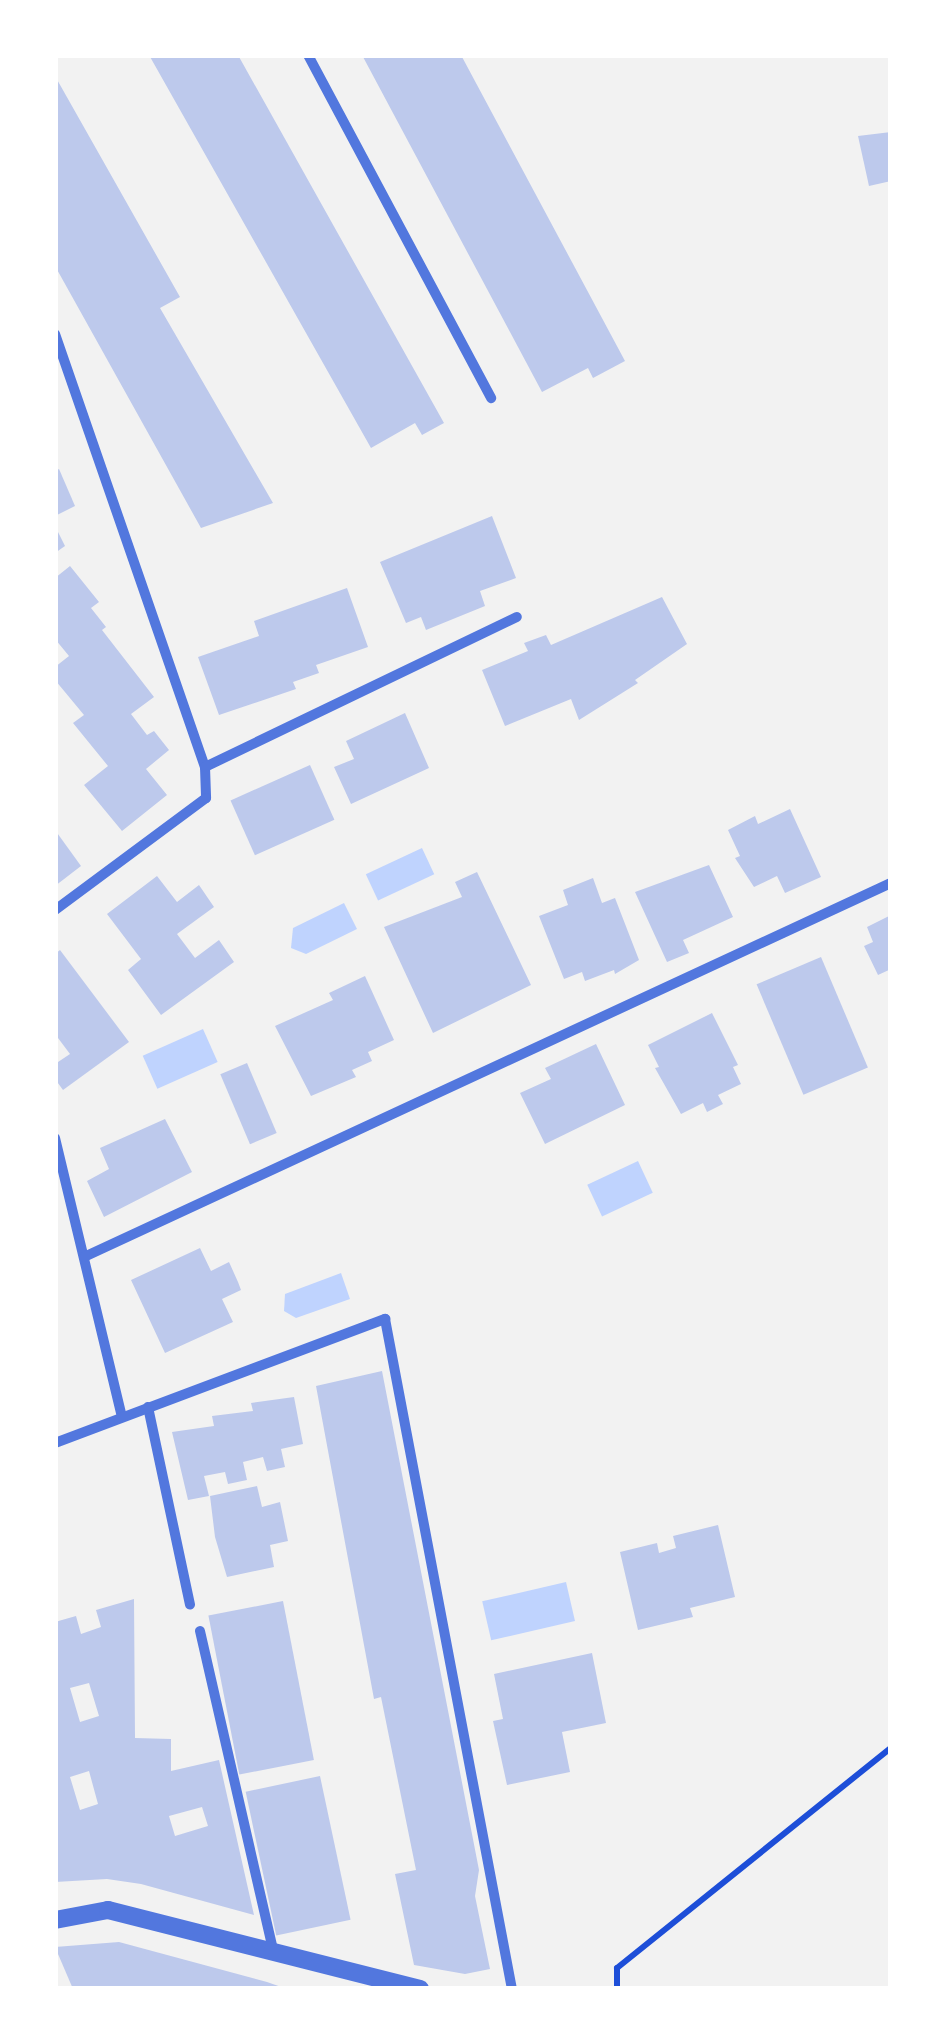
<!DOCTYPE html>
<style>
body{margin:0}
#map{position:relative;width:946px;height:2044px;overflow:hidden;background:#f2f2f2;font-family:"DM Sans",sans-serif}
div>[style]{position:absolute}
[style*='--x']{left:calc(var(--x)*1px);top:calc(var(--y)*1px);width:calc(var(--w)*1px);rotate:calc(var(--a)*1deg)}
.water>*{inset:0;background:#bfd3fe;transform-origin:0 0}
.building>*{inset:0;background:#bdc9ec;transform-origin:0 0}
.path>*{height:6px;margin:-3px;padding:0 3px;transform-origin:3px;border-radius:3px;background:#1d4ed8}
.minor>*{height:10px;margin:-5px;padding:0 5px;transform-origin:5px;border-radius:5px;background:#5277de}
.tertiary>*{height:18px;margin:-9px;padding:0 9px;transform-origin:9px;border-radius:9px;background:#5277de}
span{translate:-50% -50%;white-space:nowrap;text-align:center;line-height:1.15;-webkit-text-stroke:10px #fff;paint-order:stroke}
.frame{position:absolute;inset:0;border:58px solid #fff;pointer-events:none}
</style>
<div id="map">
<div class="water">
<div style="left:422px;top:848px;width:29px;height:62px;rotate:65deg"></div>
<div style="clip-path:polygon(344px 903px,357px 929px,306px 954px,291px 948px,293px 928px)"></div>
<div style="left:203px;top:1029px;width:36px;height:66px;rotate:66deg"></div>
<div style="left:638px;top:1161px;width:35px;height:56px;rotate:65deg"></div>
<div style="clip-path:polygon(341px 1273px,350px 1299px,296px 1318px,284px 1311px,285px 1294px)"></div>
<div style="left:566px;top:1582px;width:40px;height:86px;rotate:77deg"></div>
</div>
<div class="building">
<div style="clip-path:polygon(149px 55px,238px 55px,444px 423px,422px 435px,415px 423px,371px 448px)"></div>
<div style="clip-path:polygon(362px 55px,461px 55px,625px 361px,593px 378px,588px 368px,542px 392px)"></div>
<div style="clip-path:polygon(55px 76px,180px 297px,160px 308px,273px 503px,201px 528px,55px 266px)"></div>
<div style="clip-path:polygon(891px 132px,891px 181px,869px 186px,858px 136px)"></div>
<div style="clip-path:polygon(59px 469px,75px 506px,55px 516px,55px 471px)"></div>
<div style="clip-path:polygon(492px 516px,516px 578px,480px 591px,485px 606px,426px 630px,421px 617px,406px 623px,380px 562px)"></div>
<div style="clip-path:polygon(55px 526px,65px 546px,55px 553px)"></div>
<div style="clip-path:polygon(70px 566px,99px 602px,91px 608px,106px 627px,102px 630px,154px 697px,131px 714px,147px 735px,154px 731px,169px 750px,146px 769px,167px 795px,122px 831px,84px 785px,108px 766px,73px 723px,84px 715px,55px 680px,55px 667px,69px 656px,55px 639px,55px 578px)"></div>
<div style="clip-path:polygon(347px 588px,368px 647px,316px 665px,319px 673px,293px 682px,296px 689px,219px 715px,198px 657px,259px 636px,254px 621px)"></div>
<div style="clip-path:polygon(662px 597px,687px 644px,635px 680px,638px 683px,579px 720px,571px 699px,505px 726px,482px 670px,528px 651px,524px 643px,546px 635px,551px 645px)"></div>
<div style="clip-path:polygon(405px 713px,429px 768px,351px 804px,334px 767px,354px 759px,346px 741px)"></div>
<div style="left:310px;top:765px;width:60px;height:87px;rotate:66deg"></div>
<div style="clip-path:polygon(790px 809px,821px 877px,785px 893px,777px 876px,754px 887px,735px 858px,740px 856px,728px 830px,755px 816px,758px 824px)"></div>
<div style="clip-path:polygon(55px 830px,81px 866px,55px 886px)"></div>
<div style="clip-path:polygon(709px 865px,733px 917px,683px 940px,689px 953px,667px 962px,635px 892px)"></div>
<div style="clip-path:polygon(477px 872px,531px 985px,433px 1033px,384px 927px,462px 897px,455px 882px)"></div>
<div style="clip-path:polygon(157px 876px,177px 902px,199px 885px,214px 907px,177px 934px,195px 958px,219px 940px,234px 962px,161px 1015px,128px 970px,141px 959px,107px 914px)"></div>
<div style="clip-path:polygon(593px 878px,602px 903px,615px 898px,639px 960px,615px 974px,614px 970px,585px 981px,582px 972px,564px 979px,539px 916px,568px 905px,563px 890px)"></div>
<div style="clip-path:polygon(891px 915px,891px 969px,878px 975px,864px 946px,873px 942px,867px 927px)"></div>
<div style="clip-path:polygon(60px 950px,129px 1042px,63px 1090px,55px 1079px,55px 1064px,70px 1054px,55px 1034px,55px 954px)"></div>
<div style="left:821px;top:957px;width:120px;height:70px;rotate:67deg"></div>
<div style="clip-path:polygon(365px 976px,394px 1040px,368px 1052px,372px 1061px,352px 1070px,356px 1077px,311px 1096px,275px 1026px,333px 1000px,329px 993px)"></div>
<div style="clip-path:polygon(712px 1013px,738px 1065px,733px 1067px,741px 1084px,718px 1095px,723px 1104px,707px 1112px,703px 1103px,681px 1114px,655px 1068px,659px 1067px,648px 1045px)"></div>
<div style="clip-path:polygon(596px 1044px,625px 1105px,545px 1144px,520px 1093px,551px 1079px,545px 1068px)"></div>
<div style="left:247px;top:1063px;width:76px;height:29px;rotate:67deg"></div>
<div style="clip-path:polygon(165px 1119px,192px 1172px,104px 1217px,87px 1181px,109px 1169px,100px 1148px)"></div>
<div style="clip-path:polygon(200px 1248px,211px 1271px,229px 1262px,238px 1282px,241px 1290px,222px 1299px,233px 1322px,165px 1353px,131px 1280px)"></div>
<div style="clip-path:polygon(382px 1371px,479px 1870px,475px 1896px,490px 1969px,465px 1974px,414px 1965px,395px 1874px,416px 1870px,381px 1697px,374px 1699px,316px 1386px)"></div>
<div style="clip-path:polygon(294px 1397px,303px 1444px,281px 1449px,285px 1467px,267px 1471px,263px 1457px,243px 1462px,247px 1480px,228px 1484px,225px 1472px,204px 1476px,209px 1496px,188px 1500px,172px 1432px,214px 1426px,212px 1416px,253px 1411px,251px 1403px)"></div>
<div style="clip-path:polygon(257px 1486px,262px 1507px,280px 1502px,288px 1541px,270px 1545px,274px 1567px,227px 1577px,215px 1537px,210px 1496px)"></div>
<div style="clip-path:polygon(718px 1525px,735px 1597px,690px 1608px,693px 1617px,638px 1630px,620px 1552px,657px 1543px,659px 1553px,676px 1548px,673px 1536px)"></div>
<div style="clip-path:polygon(evenodd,134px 1599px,135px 1738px,171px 1739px,171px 1771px,219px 1760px,254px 1915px,141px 1884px,107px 1879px,55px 1882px,55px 1622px,76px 1616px,81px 1634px,101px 1627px,96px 1610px,134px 1599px,89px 1683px,99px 1716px,80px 1722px,70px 1688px,89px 1683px,134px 1599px,89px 1771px,98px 1804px,80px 1810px,70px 1777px,89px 1771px,134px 1599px,202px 1807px,208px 1826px,175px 1836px,169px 1816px,202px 1807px)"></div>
<div style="left:283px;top:1601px;width:162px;height:76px;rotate:79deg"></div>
<div style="clip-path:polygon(592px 1653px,606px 1723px,562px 1732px,570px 1772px,507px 1785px,493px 1721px,503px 1719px,494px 1674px)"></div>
<div style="left:320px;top:1776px;width:147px;height:76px;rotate:78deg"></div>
<div style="clip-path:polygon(119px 1942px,267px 1982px,287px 1989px,73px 1989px,55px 1947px)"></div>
</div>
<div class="path">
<div style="--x:617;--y:1989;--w:21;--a:-90"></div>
<div style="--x:617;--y:1968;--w:351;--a:-38.8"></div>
</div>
<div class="minor">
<div style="--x:308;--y:55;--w:389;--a:61.9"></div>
<div style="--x:55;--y:334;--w:458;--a:70.9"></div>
<div style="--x:205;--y:767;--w:31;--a:88"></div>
<div style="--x:206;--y:798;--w:188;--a:143.4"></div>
<div style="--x:205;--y:767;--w:346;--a:-25.7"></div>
<div style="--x:55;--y:1138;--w:287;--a:76.5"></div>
<div style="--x:84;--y:1257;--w:889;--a:-24.87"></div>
<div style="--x:148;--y:1407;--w:202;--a:78"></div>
<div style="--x:55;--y:1443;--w:353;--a:-20.6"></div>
<div style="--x:385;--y:1319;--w:682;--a:79.27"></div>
<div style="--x:200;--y:1631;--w:328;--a:77.1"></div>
</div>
<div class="tertiary">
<div style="--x:55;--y:1920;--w:54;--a:-10.7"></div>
<div style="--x:108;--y:1910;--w:322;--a:14.2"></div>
</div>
<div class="frame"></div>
</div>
